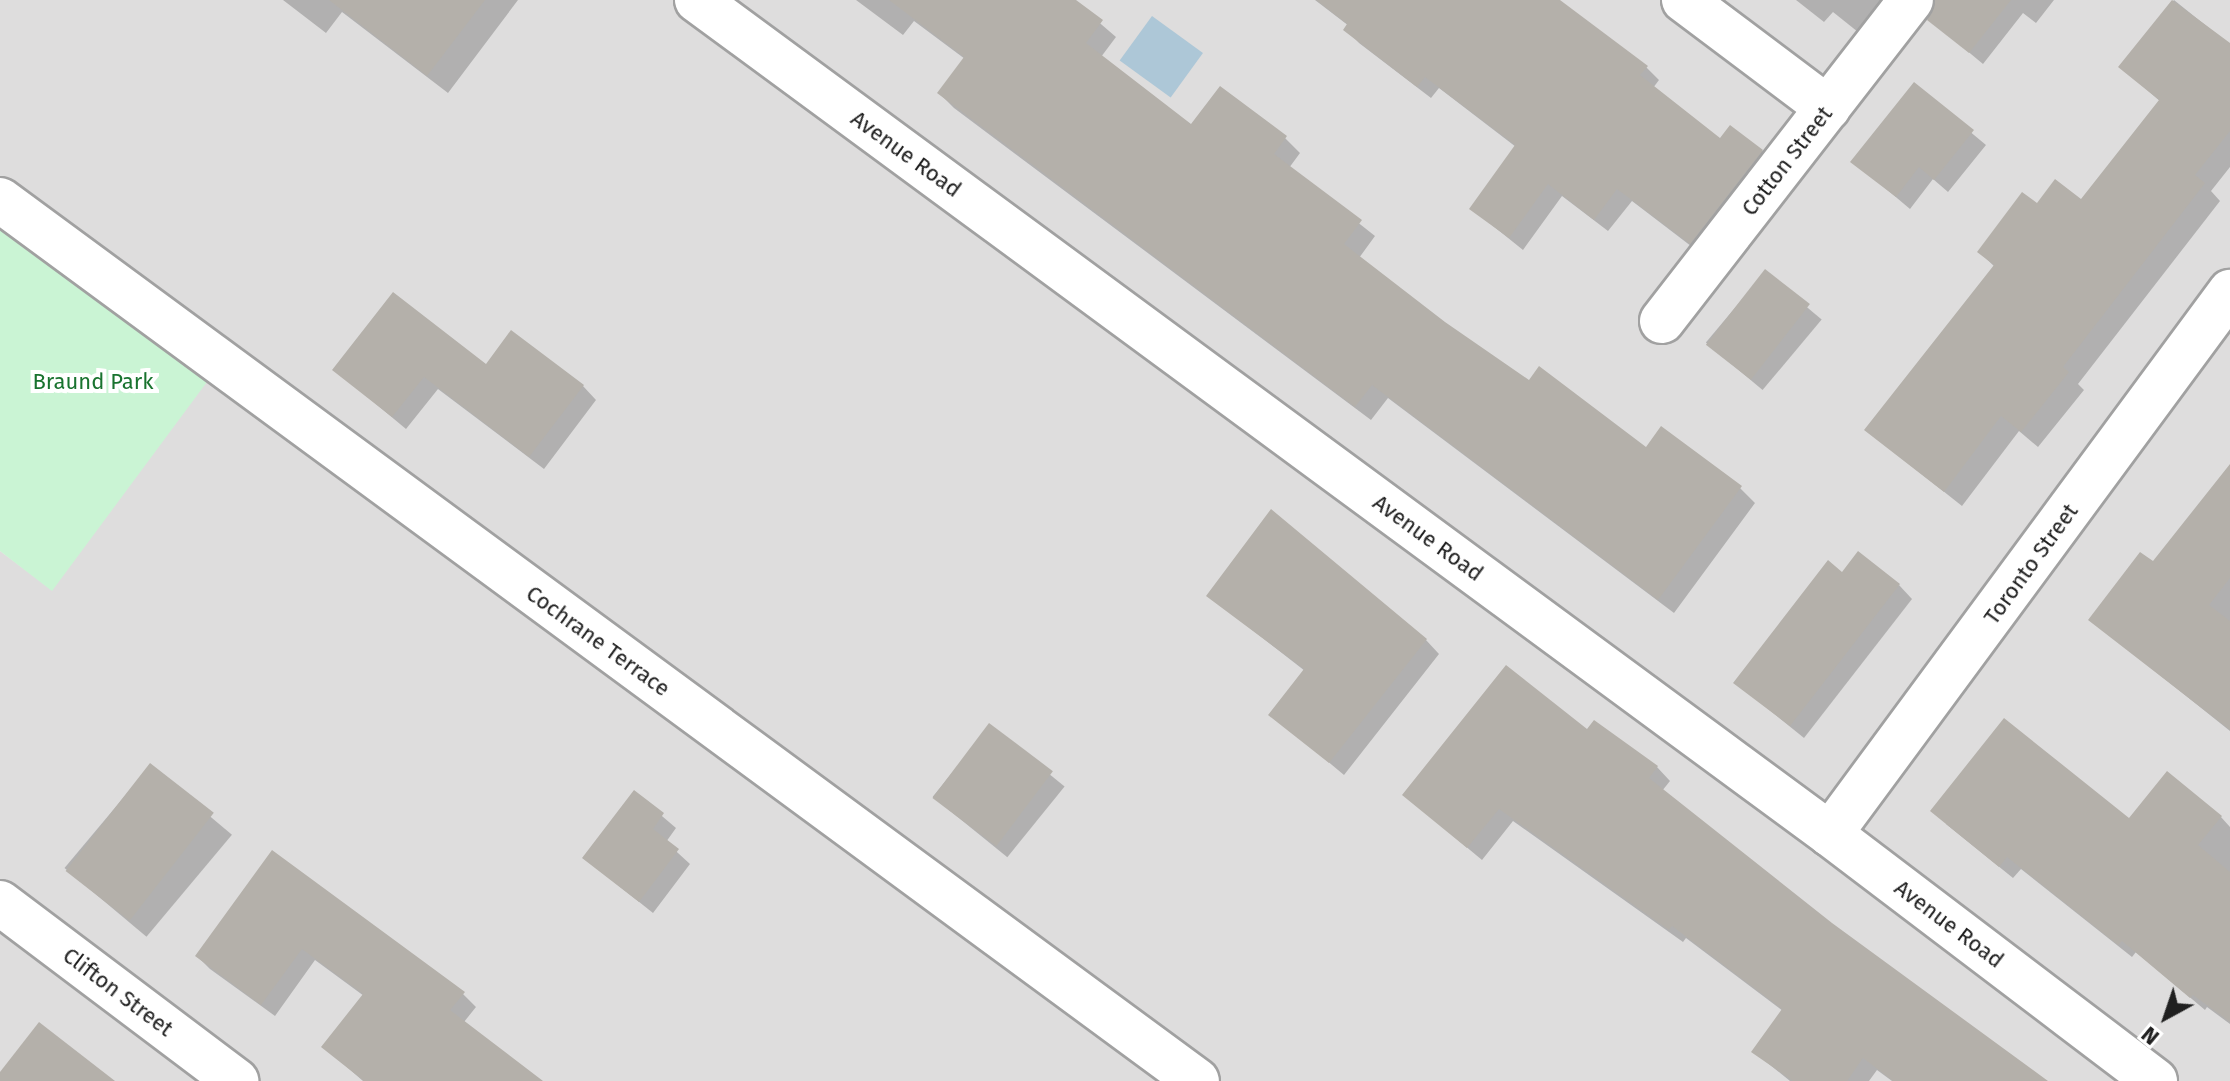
<!DOCTYPE html>
<style>
body{margin:0}
#map{position:relative;width:2230px;height:1081px;overflow:hidden;background:#efeee7;font-family:"Fira Sans",sans-serif}
div>[style]{position:absolute}
[style*='--x']{left:calc(var(--x)*1px);top:calc(var(--y)*1px);width:calc(var(--w)*1px);rotate:calc(var(--a)*1deg)}
.residential>*{inset:0;background:#dedddd}
.park>*{inset:0;background:#caf4d4}
.water>*{inset:0;background:#adc7d7;transform-origin:0 0}
.shadow>*{inset:0;background:#0003;transform-origin:0 0}
.building>*{inset:0;background:#b4b0aa;transform-origin:0 0}
.roads{filter:drop-shadow(2px 0 #a1a1a1) drop-shadow(-2px 0 #a1a1a1) drop-shadow(0 2px #a1a1a1) drop-shadow(0 -2px #a1a1a1)}
.minor>*{height:44px;margin:-22px;padding:0 22px;transform-origin:22px;border-radius:22px;background:#fff}
span{translate:-50% -50%;white-space:nowrap;text-align:center;line-height:1.15;-webkit-text-stroke:8px #fff;paint-order:stroke}
.street-label{font-size:22px;color:#202020}
.park-label{font-size:22px;color:#19732f}
.north{position:absolute;left:2126px;top:977px;width:80px;height:80px;-webkit-text-stroke:6px #fff;paint-order:stroke;rotate:220deg;font-size:22px;font-weight:700;line-height:32px;text-align:center;color:#202020}
.north::after{content:'';display:block;margin:auto;width:28px;height:36px;background:#202020;clip-path:polygon(50% 0,100% 100%,50% 72%,0 100%)}
</style>
<div id="map">
<div class="residential">
<div style="clip-path:polygon(0 0,2230px 0,2230px 1081px,0 1081px,0 551px,52px 590px,0 200px)"></div>
</div>
<div class="park">
<div style="clip-path:polygon(0 200px,221px 363px,52px 591px,0 551px)"></div>
</div>
<div class="water">
<div style="left:1152px;top:16px;width:63px;height:55px;rotate:36deg"></div>
</div>
<div class="shadow">
<div style="clip-path:polygon(283px 0,518px 0,448px 93px,342px 12px,326px 33px)"></div>
<div style="clip-path:polygon(856px 0,1073px 0,1116px 37px,1101px 57px,1191px 127px,1285px 138px,1300px 153px,1289px 168px,1375px 236px,1359px 258px,1444px 324px,1529px 383px,1646px 450px,1740px 488px,1755px 503px,1674px 613px,1388px 398px,1371px 420px,954px 108px,939px 93px,965px 59px,914px 21px,903px 35px)"></div>
<div style="clip-path:polygon(1315px 0,1558px 0,1646px 67px,1659px 80px,1653px 88px,1721px 141px,1762px 151px,1775px 164px,1704px 256px,1632px 201px,1608px 231px,1562px 196px,1523px 250px,1472px 209px,1516px 147px,1439px 88px,1431px 98px,1359px 43px,1346px 29px,1349px 26px)"></div>
<div style="clip-path:polygon(1796px 0,1899px 0,1868px 40px,1833px 12px,1824px 22px)"></div>
<div style="clip-path:polygon(1937px 0,2054px 0,2036px 23px,2023px 13px,1983px 64px,1930px 20px)"></div>
<div style="clip-path:polygon(2174px 0,2230px 45px,2230px 167px,2211px 191px,2220px 201px,2078px 384px,2084px 390px,2038px 447px,2019px 431px,1962px 506px,1866px 430px,1995px 267px,1979px 252px,2037px 206px,2081px 202px,2161px 102px,2121px 67px)"></div>
<div style="clip-path:polygon(1914px 85px,1986px 145px,1948px 192px,1933px 179px,1910px 209px,1853px 161px)"></div>
<div style="left:1765px;top:272px;width:74px;height:92px;rotate:40deg"></div>
<div style="clip-path:polygon(486px 366px,583px 386px,596px 400px,544px 469px,438px 389px,406px 429px,335px 370px)"></div>
<div style="clip-path:polygon(2230px 467px,2230px 731px,2091px 620px,2153px 564px)"></div>
<div style="clip-path:polygon(1899px 585px,1912px 599px,1804px 738px,1736px 683px)"></div>
<div style="clip-path:polygon(1209px 596px,1426px 640px,1439px 654px,1344px 775px,1271px 714px,1305px 671px)"></div>
<div style="left:990px;top:726px;width:96px;height:91px;rotate:39deg"></div>
<div style="clip-path:polygon(1588px 732px,1657px 767px,1670px 781px,1662px 791px,1831px 925px,2046px 1081px,1892px 1081px,1877px 1070px,1869px 1081px,1790px 1081px,1754px 1052px,1783px 1011px,1686px 938px,1683px 942px,1513px 821px,1482px 860px,1404px 795px)"></div>
<div style="left:150px;top:766px;width:107px;height:133px;rotate:40deg"></div>
<div style="clip-path:polygon(635px 793px,676px 828px,666px 842px,690px 864px,653px 913px,584px 858px)"></div>
<div style="clip-path:polygon(2221px 817px,2230px 827px,2230px 1024px,2207px 1007px,2205px 1010px,2136px 952px,2132px 957px,2021px 869px,2013px 878px,1946px 824px)"></div>
<div style="clip-path:polygon(272px 853px,463px 994px,476px 1007px,464px 1022px,540px 1081px,363px 1081px,324px 1047px,364px 996px,315px 960px,275px 1016px,210px 969px,197px 956px)"></div>
</div>
<div class="building">
<div style="clip-path:polygon(329px 0,485px 0,427px 76px)"></div>
<div style="clip-path:polygon(889px 0,1076px 0,1103px 20px,1086px 43px,1191px 124px,1220px 86px,1287px 136px,1274px 154px,1362px 220px,1344px 244px,1445px 322px,1529px 380px,1539px 366px,1646px 447px,1661px 426px,1742px 486px,1658px 600px,1372px 385px,1355px 407px,937px 93px,964px 57px)"></div>
<div style="clip-path:polygon(1316px 0,1560px 0,1648px 66px,1640px 75px,1720px 138px,1730px 125px,1763px 150px,1690px 244px,1617px 189px,1594px 220px,1548px 184px,1509px 238px,1469px 209px,1515px 145px,1425px 77px,1417px 87px,1343px 30px,1347px 24px)"></div>
<div style="clip-path:polygon(1935px 0,2011px 0,1969px 53px,1927px 20px)"></div>
<div style="clip-path:polygon(2172px 0,2230px 43px,2230px 131px,2195px 175px,2205px 183px,2063px 367px,2069px 372px,2021px 432px,2001px 416px,1944px 492px,1864px 430px,1994px 265px,1977px 252px,2022px 192px,2037px 203px,2055px 179px,2081px 199px,2159px 100px,2118px 67px)"></div>
<div style="clip-path:polygon(1914px 82px,1974px 130px,1934px 180px,1919px 167px,1896px 197px,1850px 162px)"></div>
<div style="left:1765px;top:269px;width:57px;height:96px;rotate:38deg"></div>
<div style="clip-path:polygon(393px 292px,486px 364px,511px 330px,584px 385px,529px 457px,424px 377px,392px 417px,332px 370px)"></div>
<div style="clip-path:polygon(2230px 464px,2230px 578px,2209px 605px,2230px 621px,2230px 730px,2088px 620px,2140px 552px,2153px 561px)"></div>
<div style="clip-path:polygon(1271px 509px,1427px 639px,1329px 763px,1268px 715px,1304px 669px,1206px 596px)"></div>
<div style="clip-path:polygon(1858px 551px,1900px 584px,1790px 726px,1733px 683px,1828px 560px,1842px 572px)"></div>
<div style="clip-path:polygon(1506px 665px,1587px 729px,1594px 720px,1658px 766px,1649px 778px,1832px 923px,2048px 1081px,1893px 1081px,1863px 1058px,1847px 1081px,1793px 1081px,1751px 1052px,1782px 1009px,1672px 926px,1669px 930px,1499px 809px,1467px 848px,1402px 795px)"></div>
<div style="clip-path:polygon(2004px 718px,2129px 818px,2167px 771px,2222px 816px,2198px 845px,2230px 872px,2230px 1022px,2193px 995px,2190px 998px,2122px 941px,2118px 945px,2007px 857px,1999px 867px,1930px 811px)"></div>
<div style="left:989px;top:723px;width:80px;height:94px;rotate:37deg"></div>
<div style="left:150px;top:763px;width:81px;height:137px;rotate:38deg"></div>
<div style="clip-path:polygon(634px 790px,664px 813px,653px 829px,679px 849px,639px 902px,582px 858px)"></div>
<div style="clip-path:polygon(272px 850px,465px 992px,450px 1010px,543px 1081px,364px 1081px,321px 1047px,363px 994px,302px 949px,261px 1005px,195px 956px)"></div>
<div style="clip-path:polygon(39px 1022px,115px 1081px,0 1081px,0 1072px)"></div>
</div>
<div class="roads">
<div class="minor">
<div style="--x:697;--y:0;--w:1407;--a:36.36"></div>
<div style="--x:1830;--y:834;--w:408;--a:37.2"></div>
<div style="--x:1684;--y:0;--w:180;--a:36.9"></div>
<div style="--x:0;--y:200;--w:1486;--a:36.35"></div>
<div style="--x:1662;--y:321;--w:406;--a:-52.2"></div>
<div style="--x:1830;--y:834;--w:674;--a:-53.57"></div>
<div style="--x:0;--y:903;--w:296;--a:37"></div>
</div>
</div>
<div class="street-label">
<span style="left:906px;top:154px;rotate:36deg">Avenue Road</span>
<span style="left:1787px;top:161px;rotate:-52deg">Cotton Street</span>
<span style="left:1428px;top:538px;rotate:36deg">Avenue Road</span>
<span style="left:2031px;top:564px;rotate:-54deg">Toronto Street</span>
<span style="left:598px;top:641px;rotate:36deg">Cochrane Terrace</span>
<span style="left:1949px;top:924px;rotate:37deg">Avenue Road</span>
<span style="left:118px;top:992px;rotate:37deg">Clifton Street</span>
</div>
<div class="park-label">
<span style="left:93px;top:382px">Braund Park</span>
</div>
<div class="north">N</div>
</div>
